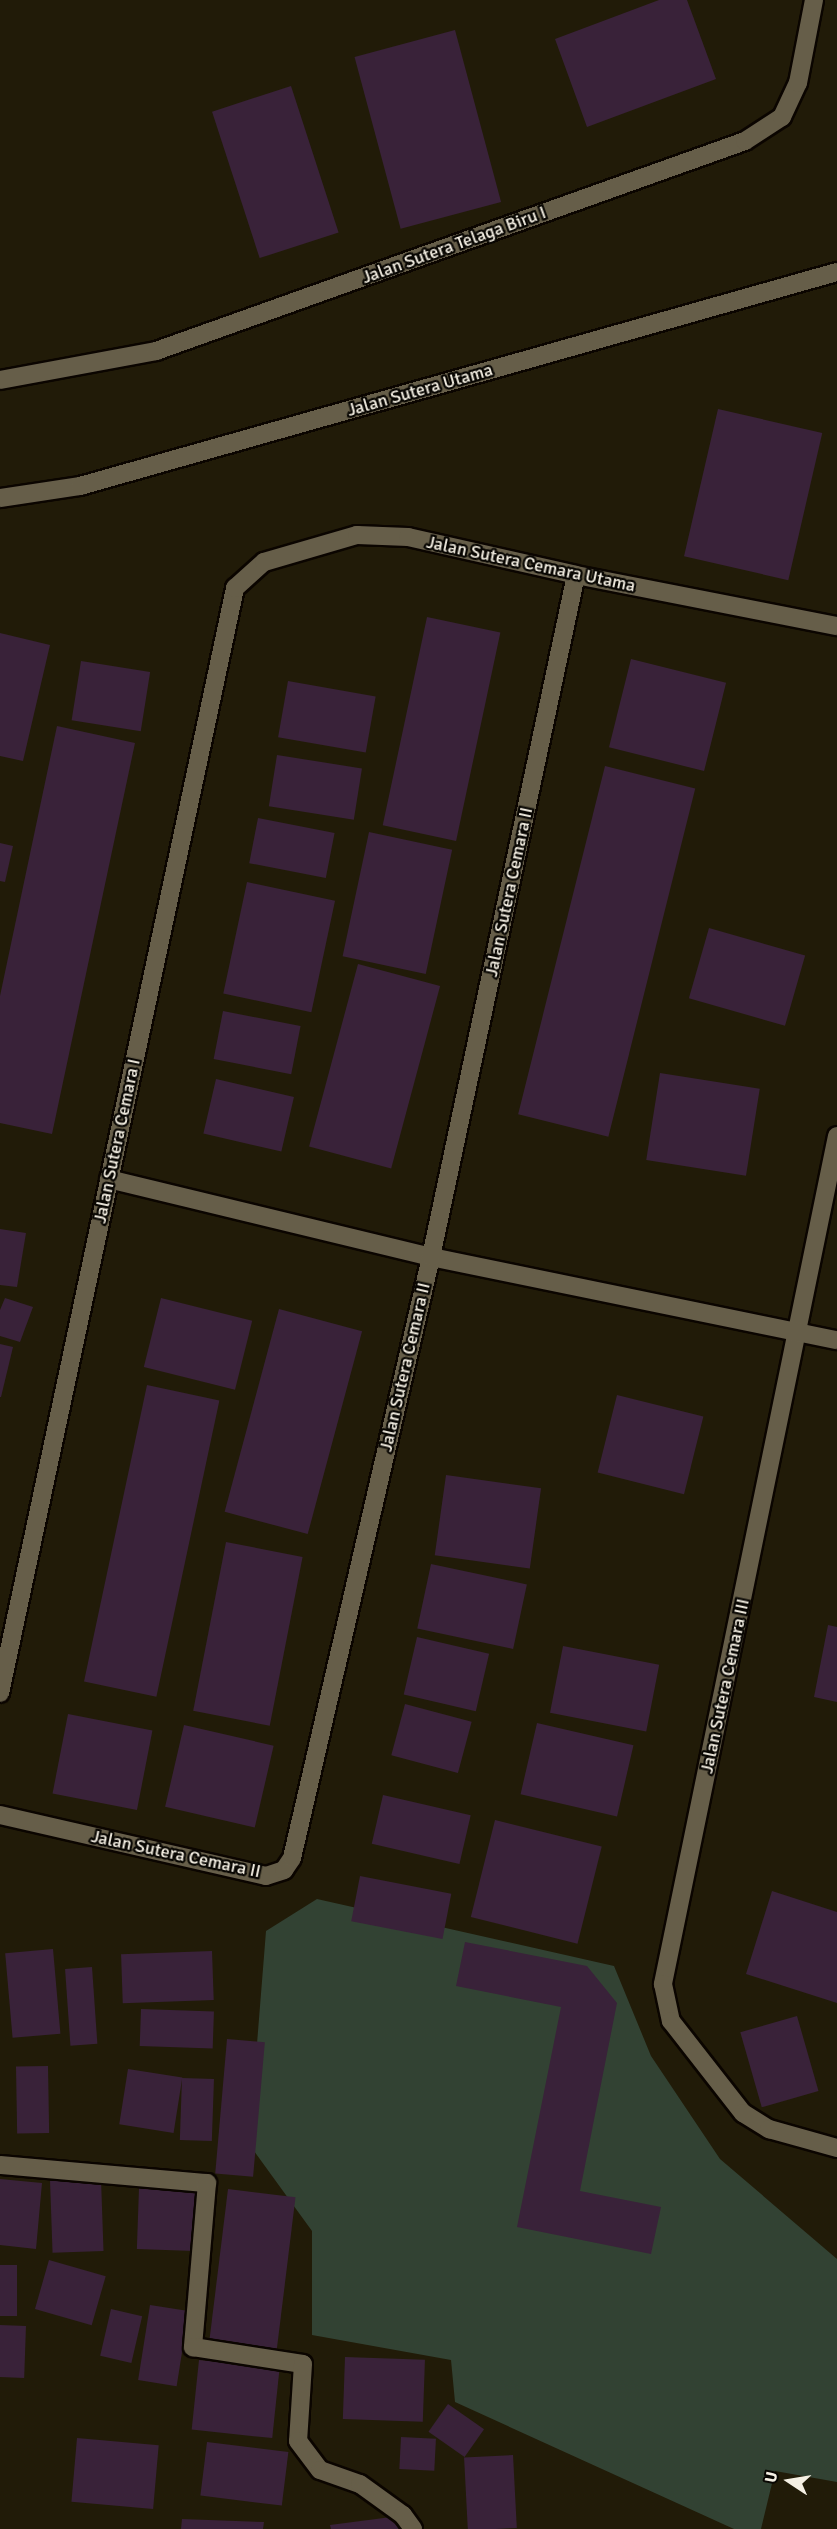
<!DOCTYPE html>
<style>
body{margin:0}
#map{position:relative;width:837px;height:2529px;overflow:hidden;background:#211b08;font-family:Signika,sans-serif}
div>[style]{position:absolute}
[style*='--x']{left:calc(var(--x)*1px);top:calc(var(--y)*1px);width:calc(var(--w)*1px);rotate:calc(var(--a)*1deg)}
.green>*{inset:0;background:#324233}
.building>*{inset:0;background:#392239;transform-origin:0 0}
.roads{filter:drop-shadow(2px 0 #0b0500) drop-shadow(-2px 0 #0b0500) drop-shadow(0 2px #0b0500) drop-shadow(0 -2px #0b0500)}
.minor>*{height:18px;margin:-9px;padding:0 9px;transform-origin:9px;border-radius:9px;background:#665e49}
span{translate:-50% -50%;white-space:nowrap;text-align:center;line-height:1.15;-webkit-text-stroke:4.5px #080602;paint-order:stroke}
.street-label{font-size:18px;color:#f5f0e4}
.north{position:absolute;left:759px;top:2451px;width:60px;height:60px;-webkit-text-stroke:4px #080602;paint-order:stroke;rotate:282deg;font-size:16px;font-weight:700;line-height:24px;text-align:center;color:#f5f0e4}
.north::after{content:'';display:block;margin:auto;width:21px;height:27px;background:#f5f0e4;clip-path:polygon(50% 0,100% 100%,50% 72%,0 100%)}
</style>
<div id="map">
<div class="green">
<div style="clip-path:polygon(317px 1899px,614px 1966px,651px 2056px,720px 2159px,837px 2259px,837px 2482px,775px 2471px,761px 2529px,734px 2529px,455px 2402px,451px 2360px,312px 2335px,312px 2231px,249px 2144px,266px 1931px)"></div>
</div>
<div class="building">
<div style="clip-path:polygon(659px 0,687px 0,716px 79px,587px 127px,555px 39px)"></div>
<div style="left:455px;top:30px;width:178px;height:104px;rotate:75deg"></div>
<div style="left:291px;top:86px;width:154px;height:83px;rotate:72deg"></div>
<div style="left:718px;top:409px;width:107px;height:151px;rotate:13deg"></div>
<div style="left:427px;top:617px;width:75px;height:213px;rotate:12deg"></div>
<div style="clip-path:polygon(0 633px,50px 645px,23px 761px,0 756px)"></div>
<div style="left:631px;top:659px;width:98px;height:91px;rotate:14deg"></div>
<div style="left:81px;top:661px;width:70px;height:60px;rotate:9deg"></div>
<div style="left:288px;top:681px;width:89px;height:57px;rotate:10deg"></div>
<div style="clip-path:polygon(57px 726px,135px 743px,52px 1134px,0 1123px,0 996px)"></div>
<div style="left:277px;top:755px;width:86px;height:52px;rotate:9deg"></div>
<div style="left:605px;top:766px;width:93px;height:359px;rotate:14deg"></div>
<div style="left:258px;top:818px;width:78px;height:46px;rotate:11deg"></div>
<div style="left:369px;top:832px;width:85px;height:127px;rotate:12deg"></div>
<div style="clip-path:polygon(0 843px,13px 846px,5px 882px,0 881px)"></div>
<div style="left:247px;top:882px;width:90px;height:114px;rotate:12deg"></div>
<div style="left:709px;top:928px;width:100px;height:73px;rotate:16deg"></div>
<div style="left:358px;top:964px;width:85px;height:189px;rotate:15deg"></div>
<div style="left:223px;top:1011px;width:79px;height:49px;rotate:11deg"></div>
<div style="left:660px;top:1073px;width:101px;height:88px;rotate:9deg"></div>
<div style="left:216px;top:1079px;width:80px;height:56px;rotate:13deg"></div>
<div style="clip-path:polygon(0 1229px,26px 1233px,17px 1287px,0 1285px)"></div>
<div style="clip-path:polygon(5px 1298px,33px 1307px,20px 1342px,0 1336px,0 1310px)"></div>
<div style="left:161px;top:1298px;width:94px;height:71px;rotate:14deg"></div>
<div style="left:279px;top:1309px;width:86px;height:210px;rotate:15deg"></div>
<div style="clip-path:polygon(0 1344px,13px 1347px,1px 1397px,0 1397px)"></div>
<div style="left:147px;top:1385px;width:74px;height:303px;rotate:12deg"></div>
<div style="left:617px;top:1395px;width:89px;height:80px;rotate:14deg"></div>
<div style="left:446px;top:1475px;width:96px;height:81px;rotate:8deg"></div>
<div style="left:226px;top:1542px;width:78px;height:172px;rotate:11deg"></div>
<div style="left:431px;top:1564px;width:98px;height:66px;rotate:12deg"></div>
<div style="clip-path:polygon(828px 1625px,837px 1627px,837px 1702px,814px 1697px)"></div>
<div style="left:417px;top:1637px;width:74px;height:59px;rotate:13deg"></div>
<div style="left:563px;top:1646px;width:98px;height:68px;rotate:11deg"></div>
<div style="left:405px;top:1704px;width:69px;height:53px;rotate:15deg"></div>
<div style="left:68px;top:1714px;width:86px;height:81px;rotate:11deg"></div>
<div style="left:537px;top:1723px;width:99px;height:73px;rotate:13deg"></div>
<div style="left:184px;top:1725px;width:92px;height:84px;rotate:13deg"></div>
<div style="left:383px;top:1795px;width:90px;height:50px;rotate:13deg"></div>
<div style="left:495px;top:1820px;width:110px;height:100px;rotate:14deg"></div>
<div style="left:360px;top:1876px;width:93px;height:46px;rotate:11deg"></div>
<div style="clip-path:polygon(772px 1891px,837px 1912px,837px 2003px,746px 1974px)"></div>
<div style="clip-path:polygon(465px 1942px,587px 1966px,617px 2003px,580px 2191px,661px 2207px,651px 2254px,517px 2227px,561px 2007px,456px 1986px)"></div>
<div style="left:53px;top:1949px;width:85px;height:48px;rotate:85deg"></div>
<div style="left:212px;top:1951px;width:49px;height:91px;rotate:88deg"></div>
<div style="left:92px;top:1967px;width:77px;height:27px;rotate:86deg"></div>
<div style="left:141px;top:2009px;width:73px;height:37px;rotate:2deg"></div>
<div style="left:797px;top:2016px;width:78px;height:59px;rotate:74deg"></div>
<div style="left:227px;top:2039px;width:38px;height:135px;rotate:5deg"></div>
<div style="left:48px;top:2066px;width:67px;height:32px;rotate:89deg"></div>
<div style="left:128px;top:2069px;width:55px;height:56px;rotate:9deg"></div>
<div style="left:182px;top:2078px;width:32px;height:62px;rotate:2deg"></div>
<div style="clip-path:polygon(0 2179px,42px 2183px,36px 2249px,0 2245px)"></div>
<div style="left:101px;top:2179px;width:72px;height:51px;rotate:88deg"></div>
<div style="left:139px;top:2188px;width:57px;height:61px;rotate:2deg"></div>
<div style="left:228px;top:2189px;width:68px;height:156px;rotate:7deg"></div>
<div style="left:49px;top:2260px;width:59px;height:51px;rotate:16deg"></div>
<div style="left:0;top:2265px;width:17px;height:51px"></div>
<div style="left:150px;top:2305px;width:39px;height:76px;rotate:9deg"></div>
<div style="left:111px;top:2309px;width:32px;height:48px;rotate:13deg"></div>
<div style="left:0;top:2325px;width:26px;height:52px;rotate:2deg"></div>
<div style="left:345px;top:2357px;width:80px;height:62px;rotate:2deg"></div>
<div style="left:199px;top:2360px;width:81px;height:70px;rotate:6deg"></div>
<div style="left:448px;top:2404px;width:44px;height:34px;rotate:35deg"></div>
<div style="left:401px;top:2437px;width:35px;height:32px;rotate:3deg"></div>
<div style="left:77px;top:2438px;width:82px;height:64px;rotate:5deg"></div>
<div style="left:207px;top:2442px;width:82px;height:54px;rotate:7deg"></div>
<div style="left:513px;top:2455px;width:73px;height:49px;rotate:87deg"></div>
<div style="clip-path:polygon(399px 2516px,401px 2529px,331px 2529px,330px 2525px)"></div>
<div style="clip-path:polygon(182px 2519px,264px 2522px,263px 2529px,181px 2529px)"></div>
</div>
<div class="roads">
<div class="minor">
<div style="--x:0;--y:380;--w:159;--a:-10.5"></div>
<div style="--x:156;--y:351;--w:625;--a:-19.62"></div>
<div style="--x:745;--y:141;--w:44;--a:-33"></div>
<div style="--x:782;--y:117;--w:38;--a:-65"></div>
<div style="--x:798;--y:83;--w:85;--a:-79.1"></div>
<div style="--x:0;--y:498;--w:81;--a:-8.5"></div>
<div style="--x:80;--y:486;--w:787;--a:-15.79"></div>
<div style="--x:837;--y:1136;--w:866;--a:101.6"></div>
<div style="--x:663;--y:1984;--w:38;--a:78"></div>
<div style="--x:671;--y:2021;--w:117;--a:52"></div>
<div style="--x:743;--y:2113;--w:31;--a:32"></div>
<div style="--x:769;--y:2129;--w:71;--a:15.6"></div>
<div style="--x:109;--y:1179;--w:331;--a:13.6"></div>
<div style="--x:431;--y:1257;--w:414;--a:11.6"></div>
<div style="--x:0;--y:1693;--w:1130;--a:-77.99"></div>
<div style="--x:235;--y:588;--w:39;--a:-42"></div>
<div style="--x:264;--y:562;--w:97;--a:-16.2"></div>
<div style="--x:357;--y:535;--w:51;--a:2.2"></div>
<div style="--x:408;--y:537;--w:172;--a:12.7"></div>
<div style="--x:576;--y:575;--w:266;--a:11.1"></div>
<div style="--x:0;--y:1815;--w:273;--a:12.9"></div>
<div style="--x:266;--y:1876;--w:19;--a:-18"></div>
<div style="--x:284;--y:1870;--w:14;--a:-56"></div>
<div style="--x:292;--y:1858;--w:617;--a:-76.98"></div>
<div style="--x:431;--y:1257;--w:697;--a:-78"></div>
<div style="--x:0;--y:2165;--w:208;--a:5"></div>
<div style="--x:207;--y:2183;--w:165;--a:94.9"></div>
<div style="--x:193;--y:2347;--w:111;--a:8.8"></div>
<div style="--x:303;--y:2364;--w:77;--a:93.7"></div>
<div style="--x:298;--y:2441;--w:36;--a:53"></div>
<div style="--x:320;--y:2470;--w:42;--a:19.3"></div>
<div style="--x:360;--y:2484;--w:53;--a:35.8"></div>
<div style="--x:403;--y:2515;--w:17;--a:54"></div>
</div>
</div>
<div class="street-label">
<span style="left:454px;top:245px;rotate:-20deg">Jalan Sutera Telaga Biru I</span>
<span style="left:420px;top:390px;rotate:-16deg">Jalan Sutera Utama</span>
<span style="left:531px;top:564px;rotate:12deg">Jalan Sutera Cemara Utama</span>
<span style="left:509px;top:892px;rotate:-78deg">Jalan Sutera Cemara II</span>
<span style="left:117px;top:1141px;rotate:-78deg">Jalan Sutera Cemara I</span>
<span style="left:405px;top:1367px;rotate:-77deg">Jalan Sutera Cemara II</span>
<span style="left:725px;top:1686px;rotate:-78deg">Jalan Sutera Cemara III</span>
<span style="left:176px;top:1854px;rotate:12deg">Jalan Sutera Cemara II</span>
</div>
<div class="north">U</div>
</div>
